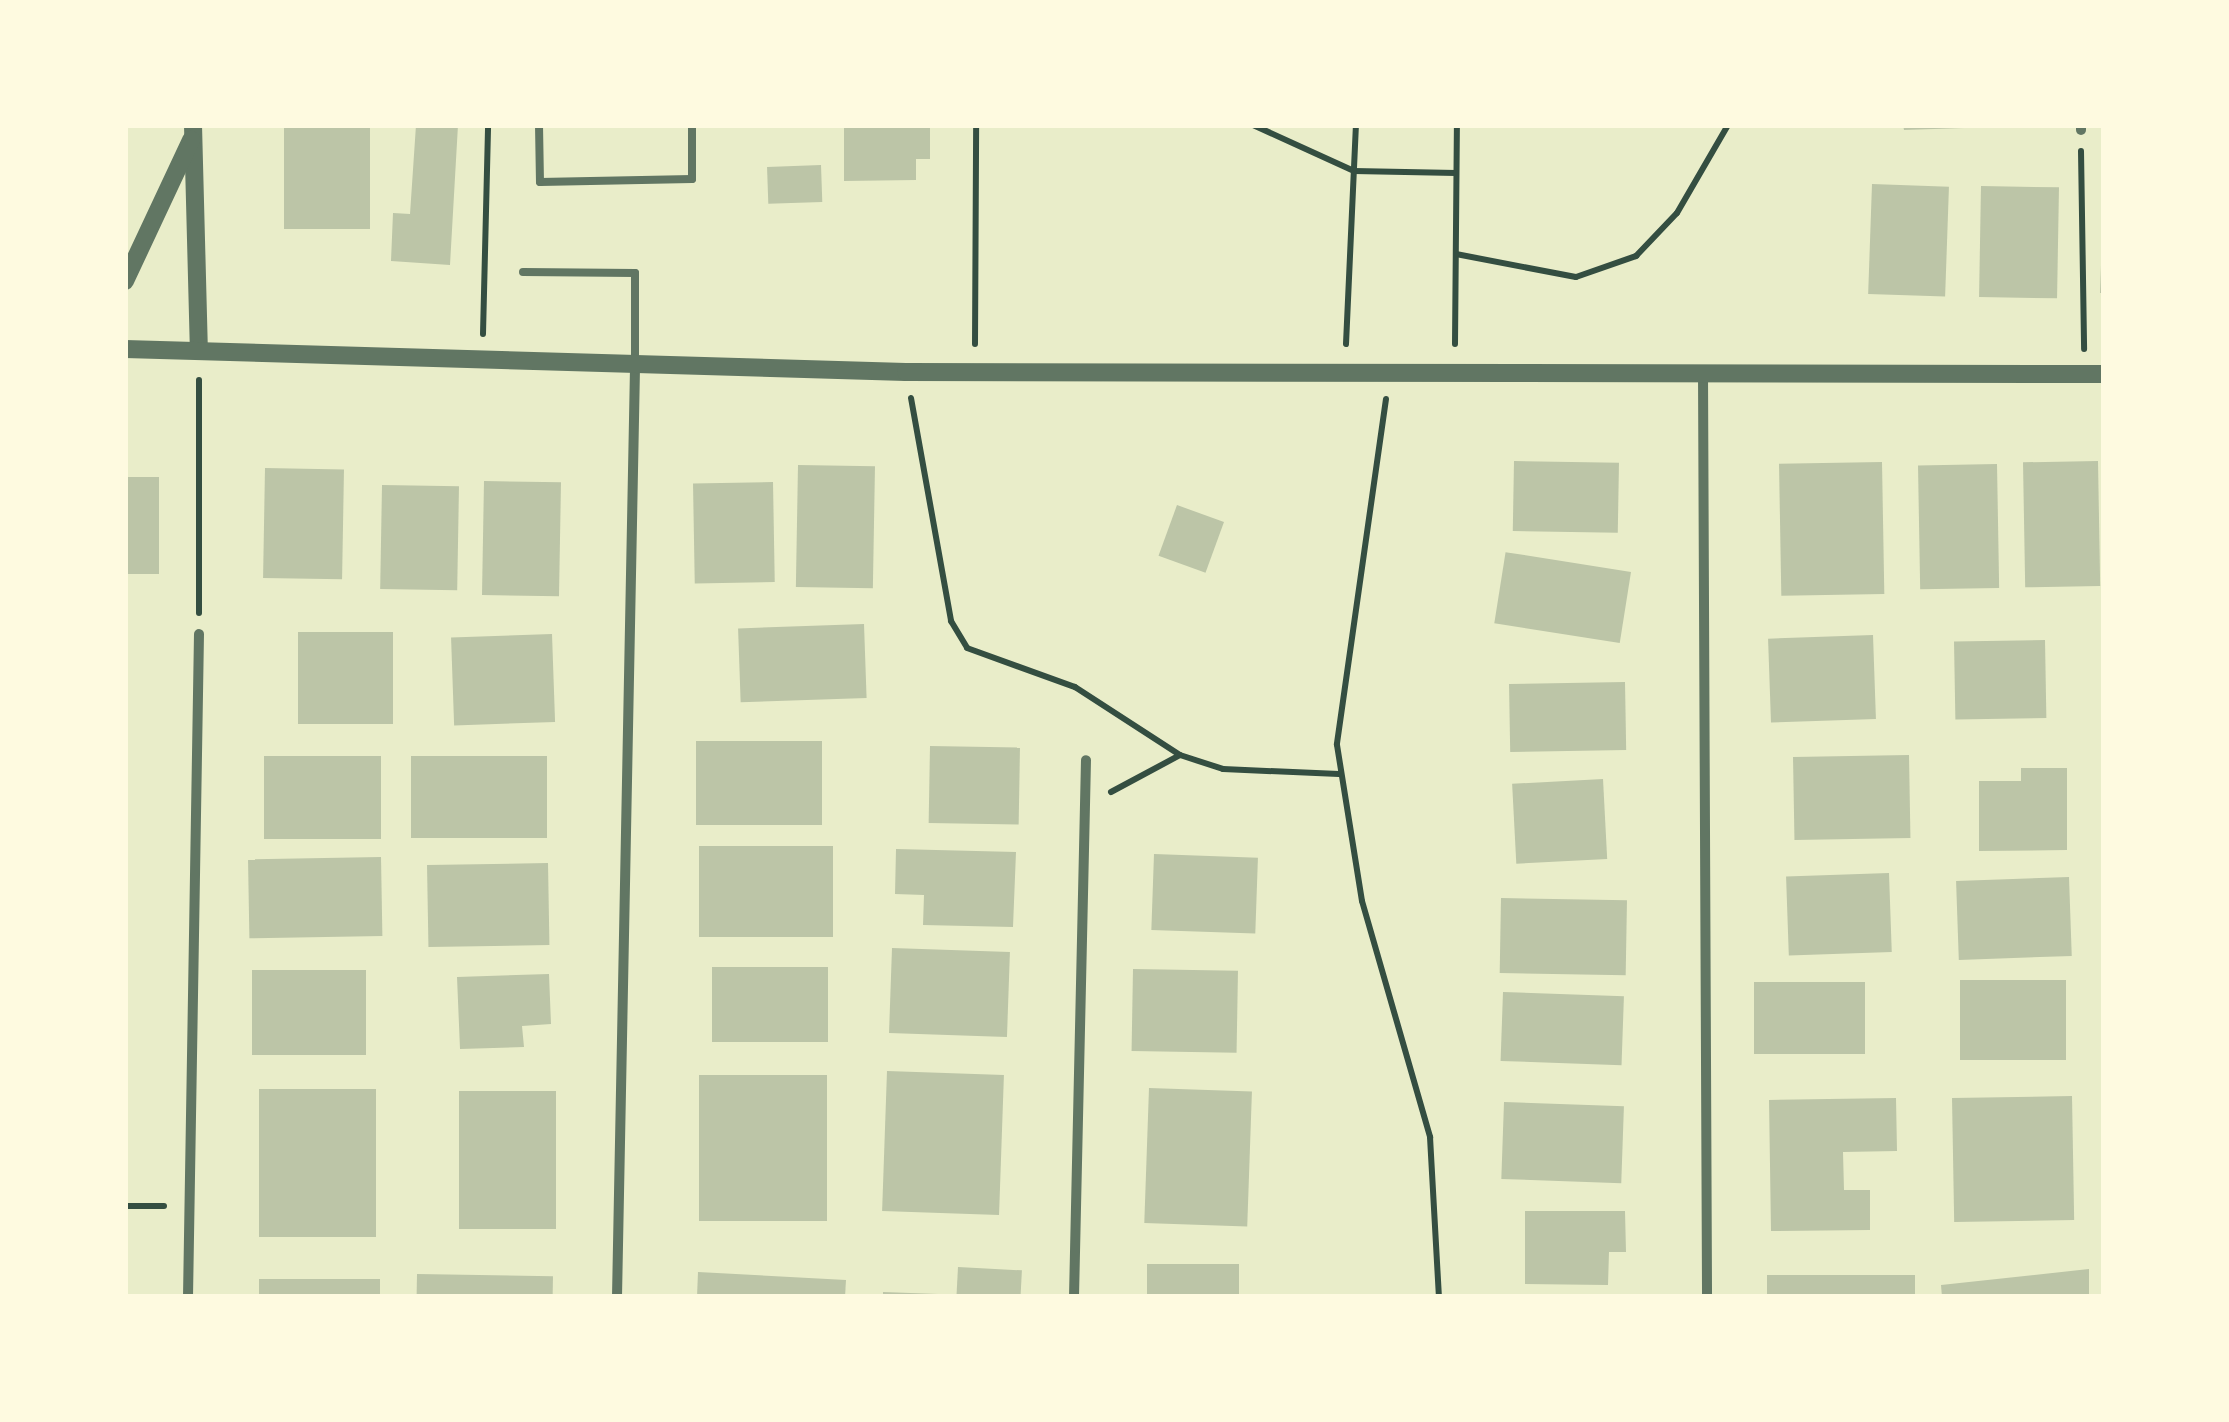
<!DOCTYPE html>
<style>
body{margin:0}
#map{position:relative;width:2229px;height:1422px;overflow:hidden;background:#e9edc9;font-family:"Times New Roman",serif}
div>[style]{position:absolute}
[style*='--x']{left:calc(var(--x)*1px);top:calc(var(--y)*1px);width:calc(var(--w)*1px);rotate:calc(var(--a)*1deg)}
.building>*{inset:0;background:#bcc5a7;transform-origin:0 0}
.path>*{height:6px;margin:-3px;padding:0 3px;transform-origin:3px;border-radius:3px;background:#344e41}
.service>*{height:8px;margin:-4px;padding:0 4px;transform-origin:4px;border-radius:4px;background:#617663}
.minor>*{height:10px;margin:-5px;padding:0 5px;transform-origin:5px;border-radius:5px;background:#617663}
.tertiary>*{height:18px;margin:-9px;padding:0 9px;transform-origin:9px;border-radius:9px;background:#617663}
span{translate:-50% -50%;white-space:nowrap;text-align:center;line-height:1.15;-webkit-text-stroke:8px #fefae0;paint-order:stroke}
.frame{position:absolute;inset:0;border:128px solid #fefae0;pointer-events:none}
</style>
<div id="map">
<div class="building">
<div style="left:284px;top:125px;width:86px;height:104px"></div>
<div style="clip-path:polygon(416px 125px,458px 125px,450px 265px,391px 261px,393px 213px,410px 214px)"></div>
<div style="clip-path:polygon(844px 125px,930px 125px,930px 159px,916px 159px,916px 180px,844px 181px)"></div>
<div style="clip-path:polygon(1903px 125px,1964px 125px,1964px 128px,1904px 130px)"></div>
<div style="left:821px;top:165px;width:37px;height:54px;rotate:88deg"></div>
<div style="left:1872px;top:184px;width:77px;height:110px;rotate:2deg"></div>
<div style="left:1981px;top:186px;width:78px;height:111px;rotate:1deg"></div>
<div style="clip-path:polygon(2101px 266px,2104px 266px,2104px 293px,2100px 293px)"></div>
<div style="left:1514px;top:461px;width:105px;height:70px;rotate:1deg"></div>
<div style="left:2098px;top:461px;width:125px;height:75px;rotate:89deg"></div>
<div style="left:1882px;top:462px;width:132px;height:103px;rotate:89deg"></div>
<div style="left:1997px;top:464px;width:124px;height:79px;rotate:89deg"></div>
<div style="left:798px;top:465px;width:77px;height:122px;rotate:1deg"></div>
<div style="left:265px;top:468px;width:79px;height:110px;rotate:1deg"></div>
<div style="left:125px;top:477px;width:34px;height:97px"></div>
<div style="left:484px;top:481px;width:77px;height:114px;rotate:1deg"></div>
<div style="left:773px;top:482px;width:100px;height:80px;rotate:89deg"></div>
<div style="left:382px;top:485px;width:77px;height:104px;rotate:1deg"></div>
<div style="left:1177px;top:505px;width:50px;height:54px;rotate:20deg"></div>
<div style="left:1631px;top:572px;width:72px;height:127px;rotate:99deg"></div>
<div style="left:864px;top:624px;width:74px;height:126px;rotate:88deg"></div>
<div style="left:298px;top:632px;width:95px;height:92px"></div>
<div style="left:552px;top:634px;width:88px;height:101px;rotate:88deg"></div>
<div style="left:1873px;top:635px;width:84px;height:105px;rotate:88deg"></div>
<div style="left:2045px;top:640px;width:78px;height:91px;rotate:89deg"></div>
<div style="left:1625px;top:682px;width:68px;height:116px;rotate:89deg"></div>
<div style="left:696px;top:741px;width:126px;height:84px"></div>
<div style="left:930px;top:746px;width:90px;height:77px;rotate:1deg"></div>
<div style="left:1909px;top:755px;width:83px;height:116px;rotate:89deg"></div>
<div style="left:381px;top:756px;width:83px;height:117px;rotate:90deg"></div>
<div style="left:411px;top:756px;width:136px;height:82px"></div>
<div style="clip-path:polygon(2021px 768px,2067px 768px,2067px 850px,1979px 851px,1979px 781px,2021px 781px)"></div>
<div style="left:1603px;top:779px;width:80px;height:91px;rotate:87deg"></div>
<div style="left:699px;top:846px;width:134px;height:91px"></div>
<div style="clip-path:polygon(896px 849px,1016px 852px,1013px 927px,923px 925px,924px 895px,895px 894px)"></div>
<div style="left:1154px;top:854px;width:104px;height:76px;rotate:2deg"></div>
<div style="left:381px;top:857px;width:79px;height:133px;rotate:89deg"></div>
<div style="left:548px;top:863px;width:82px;height:121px;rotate:89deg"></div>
<div style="left:1889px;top:873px;width:79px;height:103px;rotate:88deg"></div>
<div style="left:2069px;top:877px;width:79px;height:113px;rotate:88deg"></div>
<div style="left:1501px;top:898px;width:126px;height:75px;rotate:1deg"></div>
<div style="left:892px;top:948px;width:118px;height:85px;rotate:2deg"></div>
<div style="left:712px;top:967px;width:116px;height:75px"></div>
<div style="left:1133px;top:969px;width:105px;height:82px;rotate:1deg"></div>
<div style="left:252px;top:970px;width:114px;height:85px"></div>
<div style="clip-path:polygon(549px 974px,551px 1024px,522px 1026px,524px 1047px,460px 1049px,457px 977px)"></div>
<div style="left:2066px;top:980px;width:80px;height:106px;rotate:90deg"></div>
<div style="left:1865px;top:982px;width:72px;height:111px;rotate:90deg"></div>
<div style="left:1503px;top:992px;width:121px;height:69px;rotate:2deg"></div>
<div style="left:887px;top:1071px;width:117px;height:140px;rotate:2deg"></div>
<div style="left:699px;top:1075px;width:128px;height:146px"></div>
<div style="left:1149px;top:1088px;width:103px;height:135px;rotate:2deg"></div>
<div style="left:259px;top:1089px;width:117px;height:148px"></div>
<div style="left:459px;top:1091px;width:97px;height:138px"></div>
<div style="left:2072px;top:1096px;width:124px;height:120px;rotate:89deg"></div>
<div style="clip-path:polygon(1896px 1098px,1897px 1151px,1843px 1152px,1844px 1190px,1870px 1190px,1870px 1230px,1771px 1231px,1769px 1100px)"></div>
<div style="left:1504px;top:1102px;width:120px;height:77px;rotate:2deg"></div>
<div style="clip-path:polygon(1525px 1211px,1625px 1211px,1626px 1252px,1609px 1252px,1608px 1285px,1525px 1284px)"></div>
<div style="left:1239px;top:1264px;width:33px;height:92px;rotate:90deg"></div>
<div style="left:958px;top:1267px;width:64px;height:30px;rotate:3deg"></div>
<div style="clip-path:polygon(2089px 1269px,2089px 1297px,1942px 1297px,1941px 1285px)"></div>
<div style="clip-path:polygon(698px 1272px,846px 1280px,845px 1297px,697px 1297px)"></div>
<div style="left:417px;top:1274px;width:136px;height:23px;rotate:1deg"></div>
<div style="left:1915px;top:1275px;width:22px;height:148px;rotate:90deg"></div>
<div style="left:380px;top:1279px;width:18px;height:121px;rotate:90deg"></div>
<div style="clip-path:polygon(883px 1292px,938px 1294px,938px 1297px,883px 1297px)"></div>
</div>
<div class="path">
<div style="--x:1253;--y:125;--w:111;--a:24.5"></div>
<div style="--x:1354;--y:171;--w:102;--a:1.1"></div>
<div style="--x:2081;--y:151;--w:198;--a:89.1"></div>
<div style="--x:1456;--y:254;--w:122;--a:10.9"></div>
<div style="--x:1576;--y:277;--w:64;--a:-19.3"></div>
<div style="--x:1636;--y:256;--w:59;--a:-46.4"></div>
<div style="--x:1677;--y:213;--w:102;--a:-59.9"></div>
<div style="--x:483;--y:334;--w:209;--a:-88.6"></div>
<div style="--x:975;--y:344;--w:219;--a:-89.7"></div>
<div style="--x:1346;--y:344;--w:219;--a:-87.4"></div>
<div style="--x:1455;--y:344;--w:219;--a:-89.5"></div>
<div style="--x:911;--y:398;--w:227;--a:79.8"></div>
<div style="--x:951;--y:621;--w:31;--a:59"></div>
<div style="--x:967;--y:648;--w:115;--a:19.9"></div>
<div style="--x:1075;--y:687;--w:125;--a:32.9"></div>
<div style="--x:1180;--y:755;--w:45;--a:18"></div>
<div style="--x:1223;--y:769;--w:116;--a:2.5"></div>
<div style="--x:1386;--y:399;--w:349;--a:98.1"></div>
<div style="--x:1337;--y:745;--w:158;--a:80.9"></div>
<div style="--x:1362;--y:901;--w:246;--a:73.9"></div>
<div style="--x:1430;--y:1137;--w:160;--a:86.8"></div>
<div style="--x:199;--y:613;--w:233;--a:-90"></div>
<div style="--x:1111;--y:792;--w:78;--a:-28.2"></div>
<div style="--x:125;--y:1206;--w:39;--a:0"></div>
</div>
<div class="service">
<div style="--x:539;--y:125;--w:57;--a:89"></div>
<div style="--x:540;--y:182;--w:152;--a:-1.1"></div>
<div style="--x:692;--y:179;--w:54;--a:-90"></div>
<div style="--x:523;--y:272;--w:112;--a:0.5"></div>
<div style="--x:635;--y:273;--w:89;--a:90"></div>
</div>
<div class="minor">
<div style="--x:2081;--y:130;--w:5;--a:-90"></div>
<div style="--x:1703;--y:373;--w:924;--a:89.75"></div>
<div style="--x:188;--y:1297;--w:663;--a:-89.05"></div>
<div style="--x:617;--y:1297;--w:931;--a:-88.89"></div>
<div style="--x:1074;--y:1297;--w:537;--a:-88.72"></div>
</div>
<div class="tertiary">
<div style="--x:193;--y:125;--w:222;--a:88.5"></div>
<div style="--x:125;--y:281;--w:156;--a:-64.9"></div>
<div style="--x:125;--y:349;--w:781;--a:1.69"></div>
<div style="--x:906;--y:372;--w:1198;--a:0.1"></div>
</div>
<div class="frame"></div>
</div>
